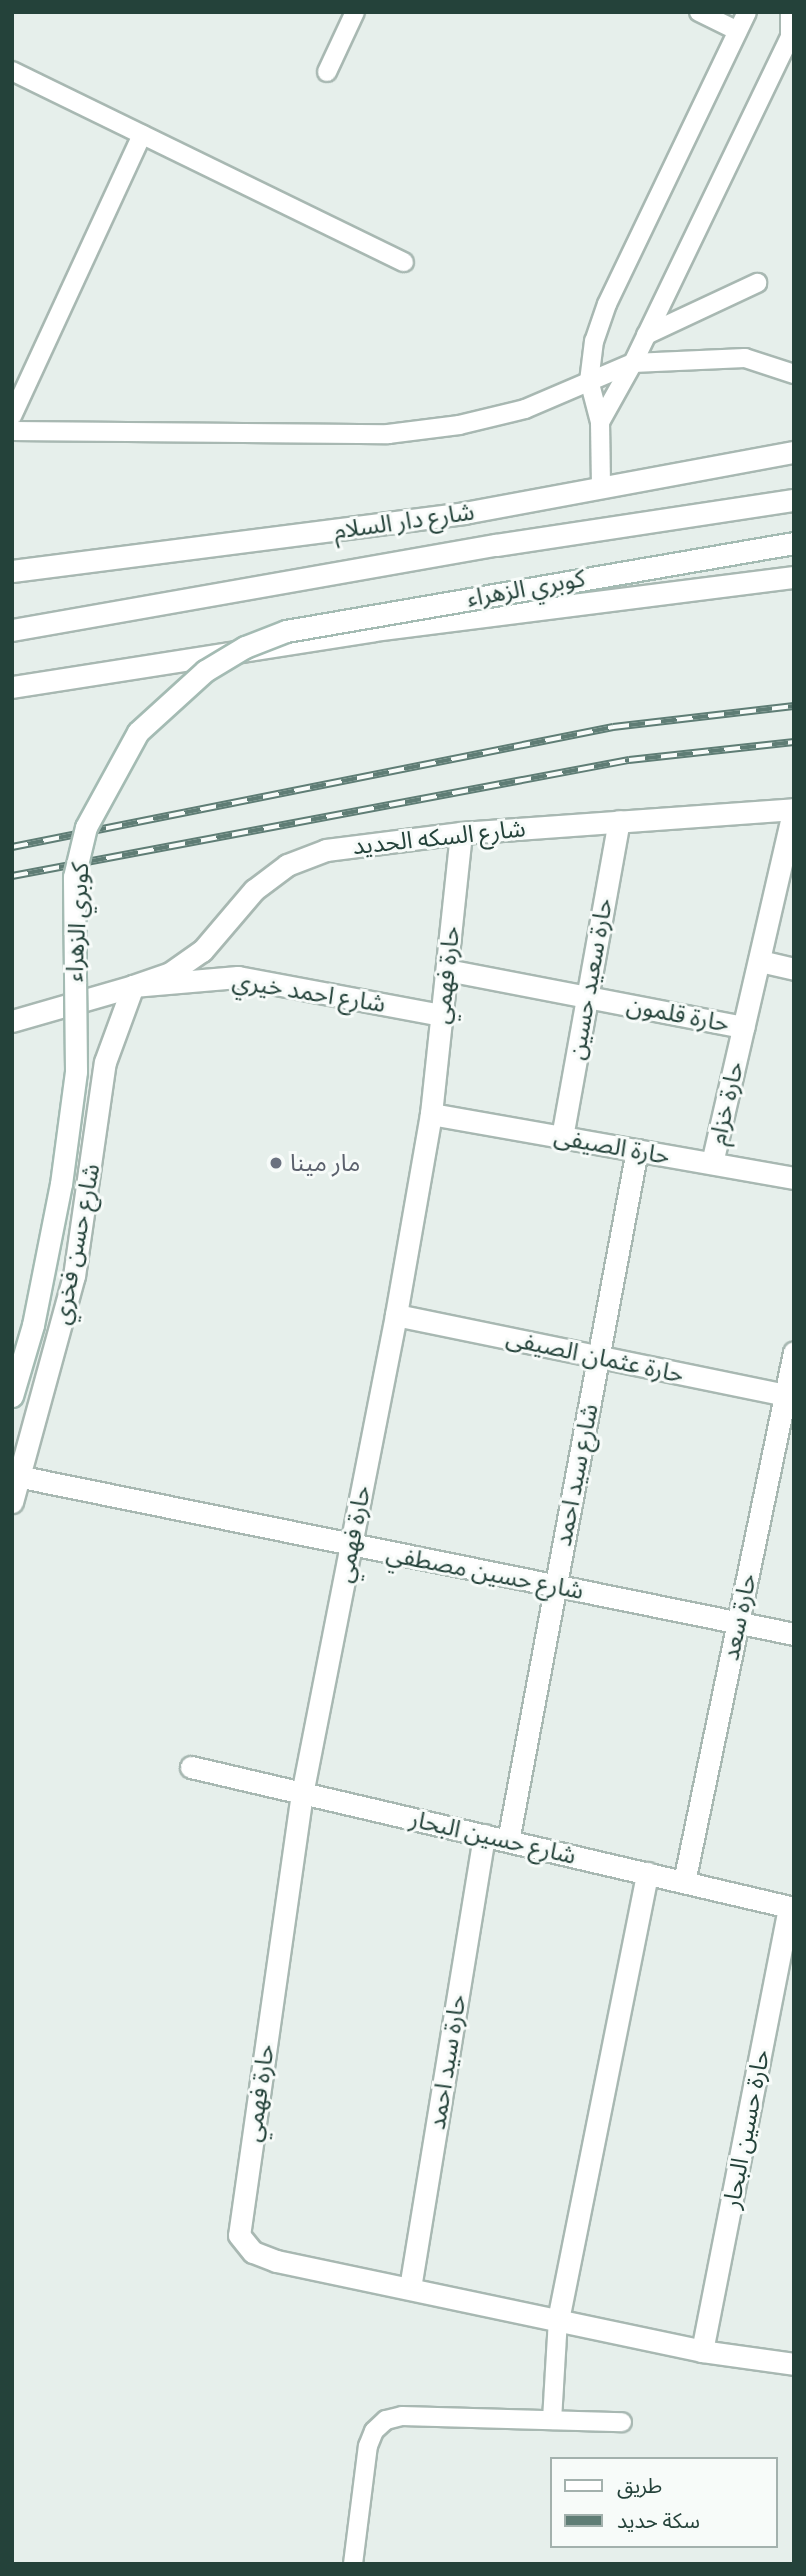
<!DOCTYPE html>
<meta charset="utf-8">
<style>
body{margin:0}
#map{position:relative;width:806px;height:2576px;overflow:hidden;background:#e6efeb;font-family:"Titillium Web","Noto Sans Arabic",sans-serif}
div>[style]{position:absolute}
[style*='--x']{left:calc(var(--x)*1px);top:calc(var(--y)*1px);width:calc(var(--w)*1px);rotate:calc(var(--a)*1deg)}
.roads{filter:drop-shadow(2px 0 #a8b8b2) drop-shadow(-2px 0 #a8b8b2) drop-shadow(0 2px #a8b8b2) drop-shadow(0 -2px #a8b8b2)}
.service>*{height:18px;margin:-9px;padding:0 9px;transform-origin:9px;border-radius:9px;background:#fff}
.minor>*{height:21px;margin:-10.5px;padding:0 10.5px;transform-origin:10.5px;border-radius:10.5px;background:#fff}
.secondary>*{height:21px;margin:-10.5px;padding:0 10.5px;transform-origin:10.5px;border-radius:10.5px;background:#fff}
.rail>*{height:8px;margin-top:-4px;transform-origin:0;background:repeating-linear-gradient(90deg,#f7fbf9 0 16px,#5f7d75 0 32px);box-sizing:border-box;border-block:2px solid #5f7d75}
.bridges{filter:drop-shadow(2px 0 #a4bbb3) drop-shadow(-2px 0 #a4bbb3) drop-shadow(0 2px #a4bbb3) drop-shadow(0 -2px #a4bbb3)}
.secondary-bridge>*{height:21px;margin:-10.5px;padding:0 10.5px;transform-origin:10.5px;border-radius:10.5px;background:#fff}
.dots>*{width:19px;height:19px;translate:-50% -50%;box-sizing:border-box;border:4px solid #f7fbf9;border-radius:50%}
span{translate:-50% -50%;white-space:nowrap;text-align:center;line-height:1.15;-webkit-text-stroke:6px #f7fbf9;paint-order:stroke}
.street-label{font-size:24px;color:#24423a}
.worship-label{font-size:24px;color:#5b616d}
.left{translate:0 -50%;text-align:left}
.frame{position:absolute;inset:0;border:14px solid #24423a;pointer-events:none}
.legend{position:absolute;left:550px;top:2457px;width:228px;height:91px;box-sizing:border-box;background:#f7fbf9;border:2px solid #a3b1ad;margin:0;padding:9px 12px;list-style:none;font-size:21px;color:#24423a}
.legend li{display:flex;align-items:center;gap:14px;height:35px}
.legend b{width:35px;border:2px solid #a3b1ad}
</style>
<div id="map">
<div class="roads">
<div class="service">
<div style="--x:699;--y:12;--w:43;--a:26"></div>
<div style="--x:747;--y:12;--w:324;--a:115.6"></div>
<div style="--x:607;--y:304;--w:39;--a:109"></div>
<div style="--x:594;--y:341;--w:39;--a:97"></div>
<div style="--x:589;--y:380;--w:43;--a:75.3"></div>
<div style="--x:600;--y:422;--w:68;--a:-60.8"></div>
<div style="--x:633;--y:363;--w:362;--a:-64.3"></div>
<div style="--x:790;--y:37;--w:25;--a:-90"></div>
<div style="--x:12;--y:71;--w:436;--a:26"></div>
<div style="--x:327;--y:72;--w:66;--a:-65"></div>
<div style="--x:646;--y:335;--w:123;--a:-25.1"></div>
<div style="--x:12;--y:416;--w:310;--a:-65.2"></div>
<div style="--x:600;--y:422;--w:65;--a:89.1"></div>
<div style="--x:12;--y:431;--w:376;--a:0.5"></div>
<div style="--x:388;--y:434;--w:72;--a:-7.2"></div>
<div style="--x:459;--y:425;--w:68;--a:-13.6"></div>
<div style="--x:525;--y:409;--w:117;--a:-23.1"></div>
<div style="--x:633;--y:363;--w:112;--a:-2.6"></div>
<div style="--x:745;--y:358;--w:52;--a:18.1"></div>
<div style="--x:552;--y:2420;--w:100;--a:-86.6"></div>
<div style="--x:353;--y:2564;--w:119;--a:-82.8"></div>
<div style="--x:368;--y:2446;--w:16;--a:-68"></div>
<div style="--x:374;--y:2431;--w:16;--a:-43"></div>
<div style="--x:386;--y:2420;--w:16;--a:-14"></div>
<div style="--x:402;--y:2416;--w:220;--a:1.6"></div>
</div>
<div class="minor">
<div style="--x:461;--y:833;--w:283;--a:96.1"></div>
<div style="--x:431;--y:1114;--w:204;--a:99.9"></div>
<div style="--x:396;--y:1315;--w:487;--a:101.1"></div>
<div style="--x:302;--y:1793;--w:446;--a:98.1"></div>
<div style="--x:239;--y:2235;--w:22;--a:51"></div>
<div style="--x:253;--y:2252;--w:25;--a:21"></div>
<div style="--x:276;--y:2261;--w:435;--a:11.9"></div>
<div style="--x:702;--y:2351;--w:93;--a:8"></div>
<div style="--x:760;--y:961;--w:35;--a:13"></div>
<div style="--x:447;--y:970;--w:302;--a:10.9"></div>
<div style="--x:12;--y:1021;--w:126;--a:-16.1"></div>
<div style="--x:133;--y:986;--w:105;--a:-4.9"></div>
<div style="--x:238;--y:977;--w:208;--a:10.6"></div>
<div style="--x:431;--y:1114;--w:369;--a:10"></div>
<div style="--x:562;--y:1137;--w:321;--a:-79.8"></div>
<div style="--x:712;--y:1163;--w:363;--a:-77"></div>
<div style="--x:396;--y:1315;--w:406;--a:11.6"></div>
<div style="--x:12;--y:1475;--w:798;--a:11.49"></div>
<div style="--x:12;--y:1502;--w:234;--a:-74.7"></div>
<div style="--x:74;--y:1276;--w:216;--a:-81.8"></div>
<div style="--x:105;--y:1062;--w:81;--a:-69.8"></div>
<div style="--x:133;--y:986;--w:39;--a:-19"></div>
<div style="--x:170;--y:973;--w:39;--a:-35"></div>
<div style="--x:202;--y:951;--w:80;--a:-49.6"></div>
<div style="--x:254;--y:890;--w:41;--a:-37.1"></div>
<div style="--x:287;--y:865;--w:42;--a:-21"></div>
<div style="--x:326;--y:850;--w:136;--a:-7.2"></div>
<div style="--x:461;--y:833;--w:334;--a:-4.1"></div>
<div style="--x:191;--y:1767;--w:619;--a:13.16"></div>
<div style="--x:508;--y:1841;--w:703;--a:-79.43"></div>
<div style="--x:684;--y:1882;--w:541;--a:-78.27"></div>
<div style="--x:410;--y:2288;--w:459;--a:-80.7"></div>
<div style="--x:558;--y:2320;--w:456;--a:-78.7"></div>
<div style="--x:702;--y:2351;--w:452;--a:-78.9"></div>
</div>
<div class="secondary">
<div style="--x:12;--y:571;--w:456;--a:-7.3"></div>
<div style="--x:464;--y:513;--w:336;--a:-10.5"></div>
<div style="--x:12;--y:630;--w:491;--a:-10"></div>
<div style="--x:496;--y:545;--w:301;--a:-8.6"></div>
<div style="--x:12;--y:687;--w:366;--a:-8.9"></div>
<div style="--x:374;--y:630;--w:423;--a:-7.2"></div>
</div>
</div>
<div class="rail">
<div style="--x:12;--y:847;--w:613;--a:-11.29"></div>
<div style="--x:613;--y:727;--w:182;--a:-6.6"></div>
<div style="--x:12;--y:876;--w:628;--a:-10.65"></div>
<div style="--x:629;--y:760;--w:166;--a:-6.2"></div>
</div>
<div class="bridges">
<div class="secondary-bridge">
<div style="--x:12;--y:1396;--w:74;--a:-73.5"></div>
<div style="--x:33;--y:1325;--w:144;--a:-78.8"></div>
<div style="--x:61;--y:1184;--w:114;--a:-82.4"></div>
<div style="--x:76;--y:1071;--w:194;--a:-90.6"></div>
<div style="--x:74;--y:877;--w:51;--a:-76.5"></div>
<div style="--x:86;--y:827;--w:108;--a:-61.3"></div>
<div style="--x:138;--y:732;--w:91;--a:-42.3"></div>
<div style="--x:205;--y:671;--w:47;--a:-31"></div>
<div style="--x:245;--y:647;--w:44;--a:-21.3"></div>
<div style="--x:286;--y:631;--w:516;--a:-9.83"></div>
</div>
</div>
<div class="dots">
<div style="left:276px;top:1163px;background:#6b7280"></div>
</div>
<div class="street-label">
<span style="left:404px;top:521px;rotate:-8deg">شارع دار السلام</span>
<span style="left:526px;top:588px;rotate:-10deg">كوبري الزهراء</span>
<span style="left:439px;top:837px;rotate:-6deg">شارع السكه الحديد</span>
<span style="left:77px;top:922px;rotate:-87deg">كوبري الزهراء</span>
<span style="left:446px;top:975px;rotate:-84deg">حارة فهمي</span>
<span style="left:590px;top:979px;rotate:-80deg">حارة سعيد حسين</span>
<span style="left:309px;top:992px;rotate:9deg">شارع احمد خيري</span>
<span style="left:678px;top:1014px;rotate:11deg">حارة قلمون</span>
<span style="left:726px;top:1103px;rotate:-77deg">حارة خزام</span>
<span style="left:612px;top:1146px;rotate:10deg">حارة الصيفى</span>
<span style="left:76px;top:1244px;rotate:-79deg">شارع حسن فخري</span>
<span style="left:595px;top:1356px;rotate:12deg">حارة عثمان الصيفى</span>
<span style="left:576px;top:1475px;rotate:-79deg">شارع سيد احمد</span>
<span style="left:353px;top:1534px;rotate:-79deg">حارة فهمي</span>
<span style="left:485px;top:1572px;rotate:11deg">شارع حسين مصطفي</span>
<span style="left:739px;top:1617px;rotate:-78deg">حارة سعد</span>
<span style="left:493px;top:1837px;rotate:13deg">شارع حسين البحار</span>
<span style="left:447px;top:2062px;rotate:-81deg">حارة سيد احمد</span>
<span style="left:259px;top:2093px;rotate:-82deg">حارة فهمي</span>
<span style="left:746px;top:2129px;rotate:-79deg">حارة حسين البحار</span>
</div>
<div class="worship-label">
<span class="left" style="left:290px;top:1163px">مار مينا</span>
</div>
<div class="frame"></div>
<ul class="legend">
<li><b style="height:9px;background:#fff"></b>طريق</li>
<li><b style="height:9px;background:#5f7d75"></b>سكة حديد</li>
</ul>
</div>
